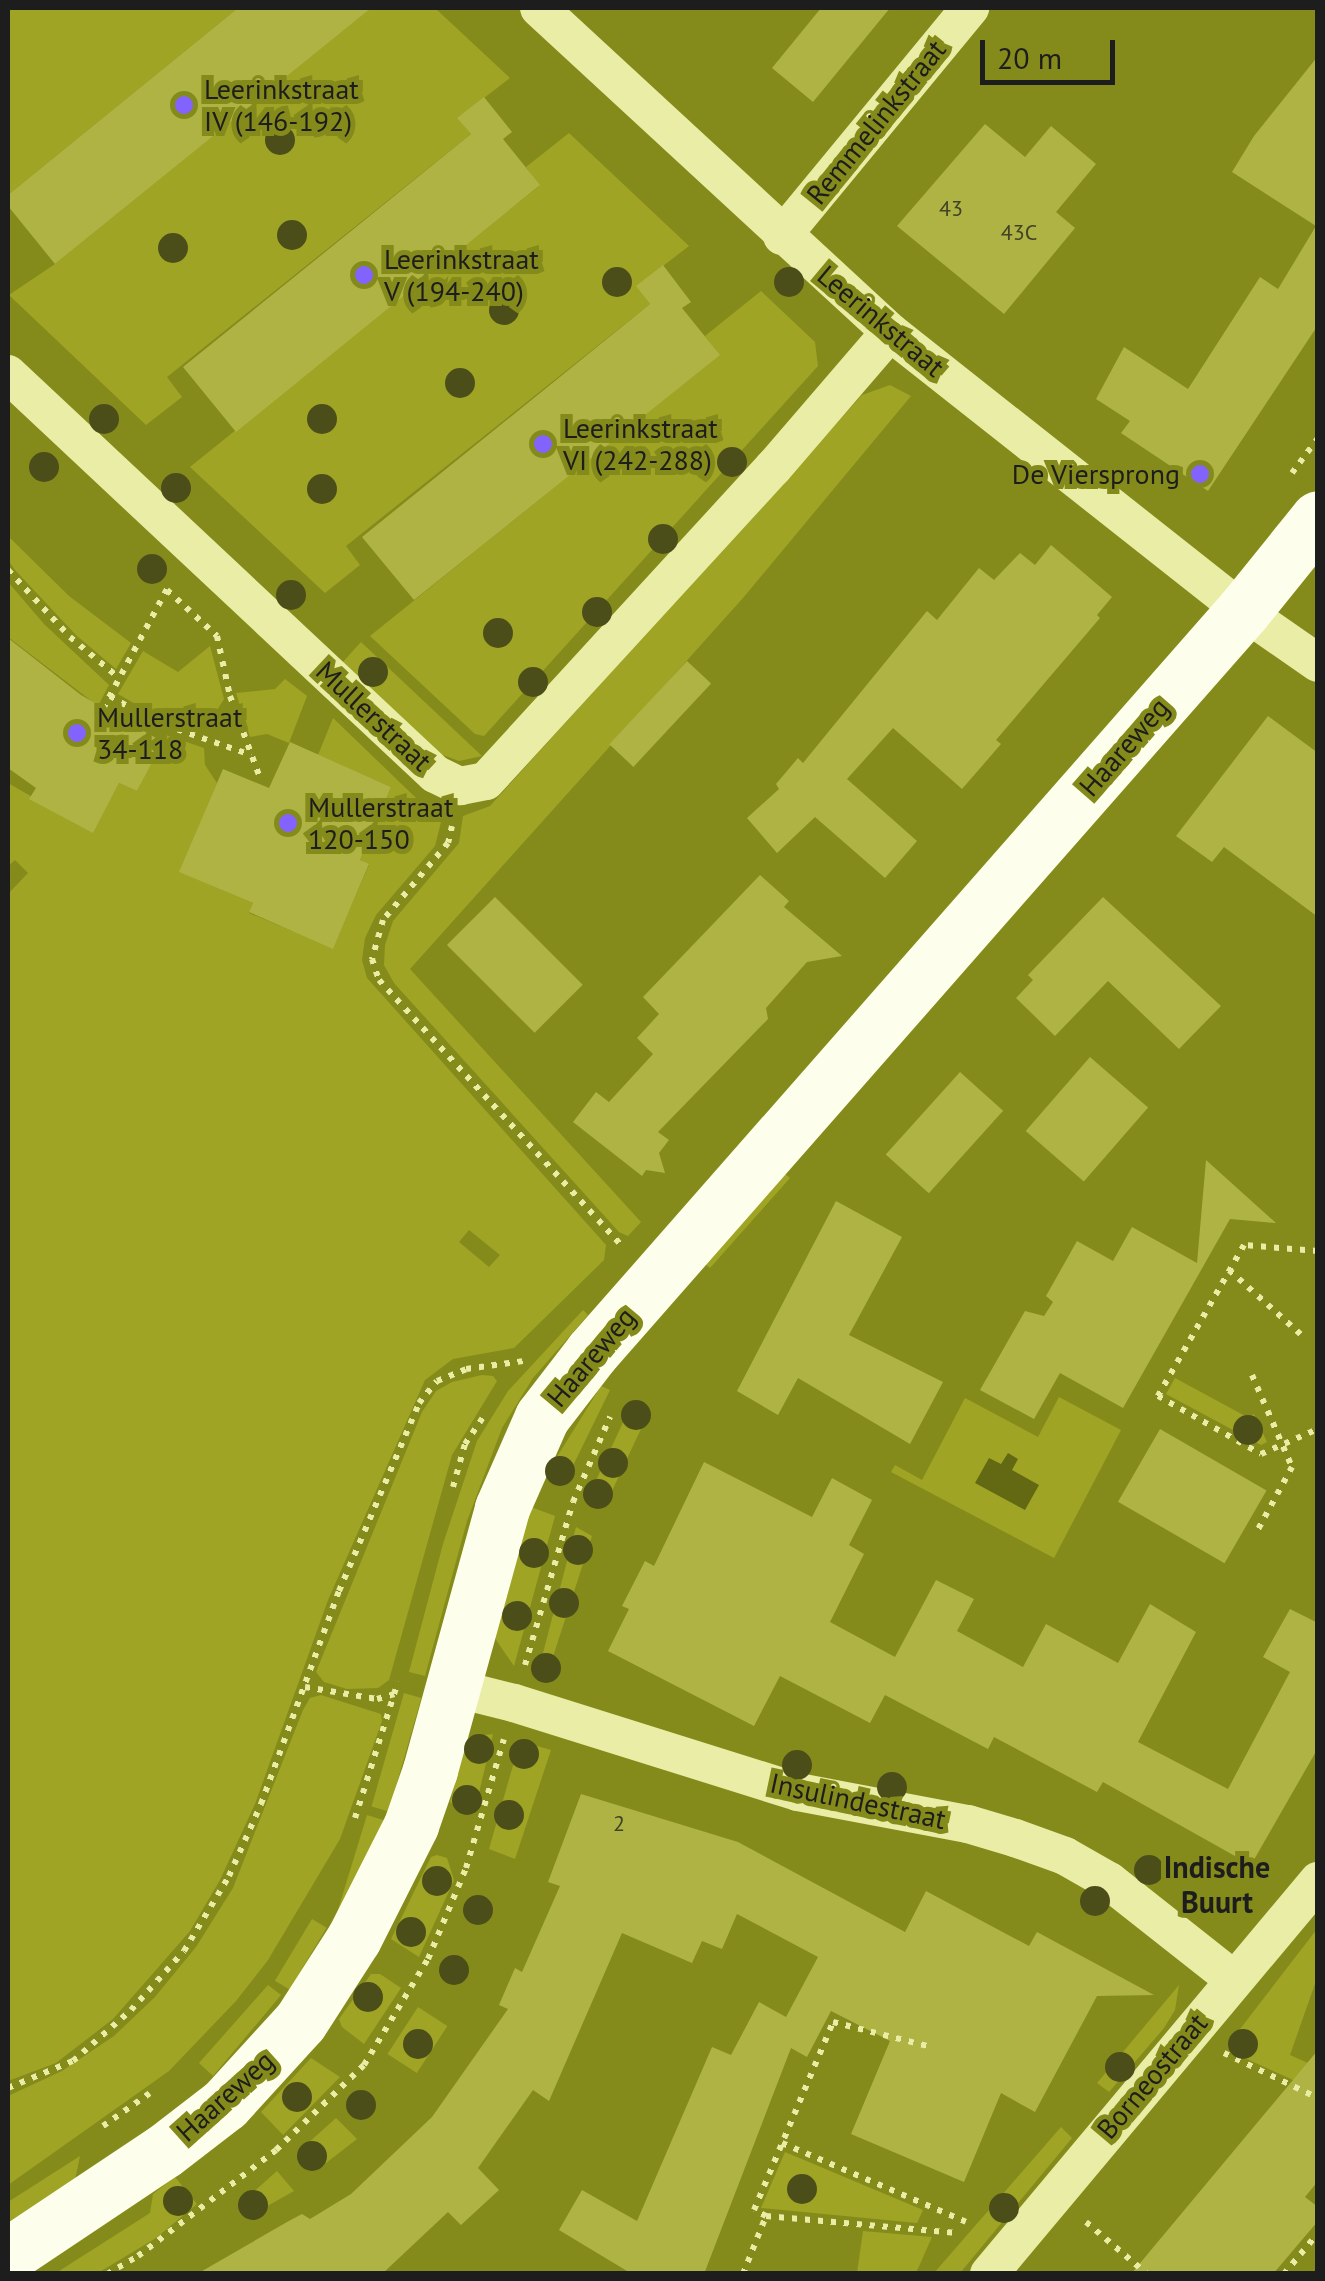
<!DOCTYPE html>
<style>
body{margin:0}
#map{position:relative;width:1325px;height:2281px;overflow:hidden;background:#858b1b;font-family:"PT Sans",sans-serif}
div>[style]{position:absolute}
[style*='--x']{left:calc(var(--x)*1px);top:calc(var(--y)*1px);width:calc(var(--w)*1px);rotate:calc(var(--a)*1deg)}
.green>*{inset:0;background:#9fa424;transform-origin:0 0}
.water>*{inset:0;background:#636912}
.building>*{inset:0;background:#aeb344;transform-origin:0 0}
.path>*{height:6px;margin-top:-3px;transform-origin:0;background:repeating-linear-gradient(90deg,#eaeda6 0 5px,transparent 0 13px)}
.minor>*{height:38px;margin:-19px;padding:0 19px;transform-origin:19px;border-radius:19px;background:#eaeda6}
.primary>*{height:55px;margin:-27.5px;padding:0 27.5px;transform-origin:27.5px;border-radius:27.5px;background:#fdffec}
.trees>*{width:30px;height:30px;margin:-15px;border-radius:50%;background:#4c4e1a}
.dots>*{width:28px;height:28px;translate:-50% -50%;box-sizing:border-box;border:5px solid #858b1b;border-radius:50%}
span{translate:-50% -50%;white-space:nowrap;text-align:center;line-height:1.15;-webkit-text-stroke:10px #858b1b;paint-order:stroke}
.number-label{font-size:22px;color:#414227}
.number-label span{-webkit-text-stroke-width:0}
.poi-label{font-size:28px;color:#1d1d1d}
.left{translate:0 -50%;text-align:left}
.right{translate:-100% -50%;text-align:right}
.street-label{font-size:28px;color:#1d1d1d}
.neighbourhood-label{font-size:30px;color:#1d1d1d;font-weight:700}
.frame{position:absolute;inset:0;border:10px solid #1d1d1d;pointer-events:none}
.scale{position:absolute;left:980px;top:40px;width:135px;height:45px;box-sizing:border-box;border:5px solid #1d1d1d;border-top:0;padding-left:12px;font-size:30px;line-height:35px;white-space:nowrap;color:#1d1d1d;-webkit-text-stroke:8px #858b1b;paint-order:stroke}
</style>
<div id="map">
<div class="green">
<div style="clip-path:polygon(8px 8px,238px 8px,8px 195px)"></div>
<div style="clip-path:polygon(353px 8px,435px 8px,510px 78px,458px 118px,471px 134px,167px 377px,182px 397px,146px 425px,9px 295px,55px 264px,360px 16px)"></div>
<div style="clip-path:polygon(569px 133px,689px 246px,637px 286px,650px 304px,346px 546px,360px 565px,325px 593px,190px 467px,539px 186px,526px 167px)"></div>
<div style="clip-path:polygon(761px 291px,815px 342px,818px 366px,484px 736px,475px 734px,370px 636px,719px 355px,705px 336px)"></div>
<div style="clip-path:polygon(890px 385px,911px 396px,743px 598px,410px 969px,641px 1222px,628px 1236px,619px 1232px,394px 983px,384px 965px,385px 945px,393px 921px,459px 843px,463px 816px,490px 806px,862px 395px)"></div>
<div style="clip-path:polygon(8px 536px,69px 596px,131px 643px,116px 669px,76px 635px,15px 570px,8px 560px)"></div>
<div style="clip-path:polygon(8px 582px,44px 624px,109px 685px,98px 706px,8px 637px)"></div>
<div style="clip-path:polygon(361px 642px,482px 756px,459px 761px,432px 751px,341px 664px)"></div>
<div style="clip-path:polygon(210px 646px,224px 699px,204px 731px,156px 716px,118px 694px,143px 651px,178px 672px)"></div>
<div style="clip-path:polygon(285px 679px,307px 696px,289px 743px,267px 734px,250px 737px,236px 693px,275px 689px)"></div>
<div style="clip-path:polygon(evenodd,333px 718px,441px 822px,435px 846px,376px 915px,365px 938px,362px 960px,367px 978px,606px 1245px,604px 1260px,514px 1348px,453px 1359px,425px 1380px,328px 1600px,255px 1804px,220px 1880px,190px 1931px,113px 2019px,56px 2063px,8px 2081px,8px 894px,28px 873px,15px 860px,8px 866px,8px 783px,93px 832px,119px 783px,137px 791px,166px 735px,204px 748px,205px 765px,217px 783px,180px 872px,253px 903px,249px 913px,333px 948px,369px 865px,360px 860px,391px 787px,318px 755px,333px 718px,469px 1230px,500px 1255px,489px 1267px,459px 1242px,469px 1230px)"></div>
<div style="clip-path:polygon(784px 1173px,790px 1178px,710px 1268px,705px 1264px)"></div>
<div style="clip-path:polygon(583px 1310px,588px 1315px,533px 1378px,502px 1428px,467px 1521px,425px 1676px,409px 1672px,443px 1544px,477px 1441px,508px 1391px)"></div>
<div style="clip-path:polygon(482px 1375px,493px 1376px,497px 1381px,452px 1455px,389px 1680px,378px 1688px,347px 1689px,324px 1682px,316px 1672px,422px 1412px,436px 1391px,452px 1382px)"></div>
<div style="clip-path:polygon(1175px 1378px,1247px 1417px,1254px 1414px,1267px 1442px,1261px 1445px,1166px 1394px)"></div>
<div style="clip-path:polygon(601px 1386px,610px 1390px,564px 1484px,545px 1476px)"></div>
<div style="clip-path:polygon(1059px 1397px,1121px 1430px,1054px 1558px,891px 1472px,895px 1465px,922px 1480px,965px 1398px,1038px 1437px)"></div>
<div style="left:633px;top:1401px;width:19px;height:107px;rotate:25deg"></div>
<div style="clip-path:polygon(531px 1507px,555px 1516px,514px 1666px,494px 1637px)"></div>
<div style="clip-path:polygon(576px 1527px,592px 1536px,550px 1666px,556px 1677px,538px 1672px)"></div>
<div style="left:404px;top:1693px;width:18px;height:118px;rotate:16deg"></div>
<div style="clip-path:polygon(321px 1695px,381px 1714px,382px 1721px,340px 1839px,268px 1960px,236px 2001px,169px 2071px,8px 2185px,8px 2096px,62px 2071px,114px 2036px,155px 1997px,196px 1947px,233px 1888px,303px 1710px,310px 1698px)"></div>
<div style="clip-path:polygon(493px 1734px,474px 1814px,461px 1811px,450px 1802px,468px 1737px)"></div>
<div style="clip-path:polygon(520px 1741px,551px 1750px,515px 1859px,489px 1849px)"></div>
<div style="left:367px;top:1815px;width:17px;height:108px;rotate:17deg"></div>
<div style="clip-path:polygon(437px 1855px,447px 1858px,454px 1880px,419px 1957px,391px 1939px,431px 1857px)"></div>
<div style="left:312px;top:1919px;width:17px;height:72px;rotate:31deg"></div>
<div style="clip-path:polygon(1317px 1929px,1317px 1978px,1290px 2055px,1317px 2067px,1317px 2091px,1234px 2053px,1230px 2042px)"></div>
<div style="clip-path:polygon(371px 1974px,380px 1974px,401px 1988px,364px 2044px,342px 2027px,339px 2019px)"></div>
<div style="clip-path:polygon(268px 1985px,281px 1995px,213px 2076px,199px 2063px)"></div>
<div style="clip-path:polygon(1179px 1985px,1175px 2010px,1164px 2028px,1109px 2092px,1097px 2083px)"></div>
<div style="left:418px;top:2007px;width:35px;height:56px;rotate:33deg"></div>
<div style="clip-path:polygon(311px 2058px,340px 2077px,283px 2135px,261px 2112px)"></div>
<div style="clip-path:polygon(336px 2118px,357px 2139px,317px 2170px,297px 2153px)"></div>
<div style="clip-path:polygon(1061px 2127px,1072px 2138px,960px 2273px,934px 2273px)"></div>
<div style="clip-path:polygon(785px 2152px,923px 2210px,917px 2223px,761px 2208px)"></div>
<div style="clip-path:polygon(80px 2156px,75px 2180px,10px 2221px,8px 2202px)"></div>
<div style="clip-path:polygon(277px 2171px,294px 2191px,248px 2217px,241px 2203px)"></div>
<div style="clip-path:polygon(175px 2177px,197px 2204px,156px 2238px,98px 2273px,56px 2273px,150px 2213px,153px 2194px)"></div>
<div style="clip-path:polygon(863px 2231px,932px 2237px,916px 2273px,857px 2273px)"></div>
</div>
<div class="water">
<div style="clip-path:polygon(1008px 1453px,1018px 1459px,1012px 1470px,1039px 1485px,1025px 1510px,975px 1483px,989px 1458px,1001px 1464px)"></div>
</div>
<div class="building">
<div style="clip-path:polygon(238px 8px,371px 8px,55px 264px,8px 206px,8px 195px)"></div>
<div style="clip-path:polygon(821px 8px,890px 8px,813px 102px,772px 68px)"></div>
<div style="clip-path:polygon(1318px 56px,1318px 325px,1208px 491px,1121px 433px,1130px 421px,1096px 399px,1124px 347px,1188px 389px,1260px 277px,1278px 289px,1316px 226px,1232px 172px,1254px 136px)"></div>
<div style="clip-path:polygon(484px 97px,512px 132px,503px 139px,540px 185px,236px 432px,183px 367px,471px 134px,457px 118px)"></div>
<div style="clip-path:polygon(985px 124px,1025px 157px,1051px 126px,1096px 164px,1056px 212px,1075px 228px,1004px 314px,897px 226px)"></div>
<div style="clip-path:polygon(663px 265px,691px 302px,682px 308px,720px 355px,414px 600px,362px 537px,650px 304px,636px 286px)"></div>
<div style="clip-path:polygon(1051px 545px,1112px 597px,1097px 615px,1100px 618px,996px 740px,1001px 744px,982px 766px,962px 789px,893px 728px,847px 779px,917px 841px,885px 878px,815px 817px,777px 853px,747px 818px,779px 789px,776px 784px,798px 758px,803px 763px,927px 611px,937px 620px,979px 568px,994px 580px,1020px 553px,1035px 565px)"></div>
<div style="clip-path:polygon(8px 638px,81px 695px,163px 742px,137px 791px,119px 783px,93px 833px,29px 799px,36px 788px,8px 768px)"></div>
<div style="left:687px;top:661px;width:33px;height:114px;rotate:43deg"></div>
<div style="clip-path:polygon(1268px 716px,1318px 753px,1318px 917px,1224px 847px,1212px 862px,1176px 836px)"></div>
<div style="clip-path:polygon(290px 742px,391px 787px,360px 860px,369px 864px,333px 949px,249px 912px,253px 903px,179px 872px,223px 769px,269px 788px)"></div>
<div style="clip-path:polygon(760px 875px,789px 901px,784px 907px,842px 956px,807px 962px,766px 1008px,768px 1019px,658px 1132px,669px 1140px,659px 1153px,665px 1173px,646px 1170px,642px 1176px,573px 1122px,596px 1092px,609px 1102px,653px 1054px,637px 1038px,659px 1014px,643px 997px)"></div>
<div style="left:495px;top:897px;width:124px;height:68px;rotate:45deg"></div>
<div style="clip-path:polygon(1103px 897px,1221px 1006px,1179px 1049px,1108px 981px,1055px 1036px,1016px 998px,1033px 980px,1028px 975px)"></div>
<div style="left:1090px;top:1057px;width:77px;height:98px;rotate:41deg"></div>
<div style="left:960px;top:1072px;width:58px;height:111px;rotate:42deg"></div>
<div style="clip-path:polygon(1206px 1160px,1276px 1223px,1230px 1219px,1123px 1408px,1060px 1373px,1034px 1419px,980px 1390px,1025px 1311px,1044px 1316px,1053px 1302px,1046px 1296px,1077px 1241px,1113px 1261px,1132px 1227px,1197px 1263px)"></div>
<div style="clip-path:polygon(836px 1201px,902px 1237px,849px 1335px,943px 1382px,910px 1444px,798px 1378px,778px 1415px,737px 1391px)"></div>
<div style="left:1160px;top:1429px;width:123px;height:84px;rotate:30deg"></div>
<div style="clip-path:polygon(704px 1462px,812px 1517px,832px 1478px,872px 1500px,849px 1545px,864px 1554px,830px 1622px,895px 1657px,936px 1580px,974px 1599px,957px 1631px,1023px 1667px,1046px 1624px,1118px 1663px,1150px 1604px,1196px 1632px,1138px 1742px,1228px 1789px,1290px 1672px,1263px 1657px,1290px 1609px,1318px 1623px,1318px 1748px,1251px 1865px,1103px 1782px,1097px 1792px,994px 1737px,988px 1749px,885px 1695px,870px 1723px,780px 1676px,754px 1726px,608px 1651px,629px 1609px,622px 1606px,645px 1561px,654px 1566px)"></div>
<div style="clip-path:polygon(581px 1794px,738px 1842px,905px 1932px,926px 1891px,1029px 1946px,1037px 1932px,1154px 1995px,1097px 1996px,1035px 2112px,1001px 2093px,964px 2182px,851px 2134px,890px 2041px,831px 2011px,807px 2057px,791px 2048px,704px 2274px,632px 2274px,559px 2230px,582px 2190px,637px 2221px,712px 2047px,731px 2055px,759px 2002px,786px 2017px,818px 1957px,737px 1914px,722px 1949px,702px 1941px,692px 1963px,622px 1933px,549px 2101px,533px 2090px,478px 2168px,499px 2190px,461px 2225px,448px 2212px,382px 2274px,197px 2274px,287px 2222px,302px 2214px,310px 2219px,351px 2194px,432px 2117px,508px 2009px,499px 2005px,515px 1968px,522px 1972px,560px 1886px,548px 1882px)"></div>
<div style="clip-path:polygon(1318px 2050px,1318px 2181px,1305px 2197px,1318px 2207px,1318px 2221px,1273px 2274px,1131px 2274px)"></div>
</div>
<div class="path">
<div style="--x:1292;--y:473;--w:44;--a:-53.4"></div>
<div style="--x:8;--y:570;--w:91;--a:47.2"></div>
<div style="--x:70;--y:637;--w:64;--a:39.9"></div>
<div style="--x:167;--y:590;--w:68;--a:42.6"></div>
<div style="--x:217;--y:636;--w:61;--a:77.8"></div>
<div style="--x:230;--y:696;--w:87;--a:69.9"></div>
<div style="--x:110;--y:696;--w:50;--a:30.2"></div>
<div style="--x:153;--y:721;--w:104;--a:19.1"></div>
<div style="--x:97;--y:720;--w:149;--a:-61.9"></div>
<div style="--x:452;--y:826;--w:17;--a:103"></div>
<div style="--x:448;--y:843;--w:101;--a:130.2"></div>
<div style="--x:383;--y:920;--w:41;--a:105.8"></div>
<div style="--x:372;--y:959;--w:22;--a:72"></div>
<div style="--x:379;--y:980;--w:362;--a:47.6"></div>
<div style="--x:1318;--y:1251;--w:74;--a:-175.4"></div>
<div style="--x:1244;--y:1245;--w:174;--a:119.7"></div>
<div style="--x:1158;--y:1396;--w:118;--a:29.4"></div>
<div style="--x:1261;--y:1454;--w:62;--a:-23.7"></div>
<div style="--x:1229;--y:1270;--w:103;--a:41.9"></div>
<div style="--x:1252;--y:1375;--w:100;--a:66.5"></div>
<div style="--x:1292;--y:1467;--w:75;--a:118.6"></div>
<div style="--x:453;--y:1487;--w:45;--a:-74.4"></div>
<div style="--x:465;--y:1444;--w:37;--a:-56"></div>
<div style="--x:525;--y:1665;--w:170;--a:-73.6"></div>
<div style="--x:573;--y:1502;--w:93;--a:-66.5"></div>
<div style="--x:305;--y:1687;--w:73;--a:9.5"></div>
<div style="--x:377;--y:1699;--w:18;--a:-16"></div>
<div style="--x:355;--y:1818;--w:143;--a:-72.5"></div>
<div style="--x:1224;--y:2053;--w:104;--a:25.6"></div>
<div style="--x:8;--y:2088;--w:70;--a:-22.6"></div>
<div style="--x:73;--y:2061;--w:77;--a:-41.3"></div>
<div style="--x:131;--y:2010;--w:79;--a:-48.1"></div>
<div style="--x:184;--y:1951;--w:87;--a:-59"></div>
<div style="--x:229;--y:1876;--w:79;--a:-66"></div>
<div style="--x:261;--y:1804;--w:227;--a:-69.9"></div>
<div style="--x:339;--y:1591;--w:204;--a:-66.9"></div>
<div style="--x:419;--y:1403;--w:28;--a:-51"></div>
<div style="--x:437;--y:1381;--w:31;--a:-22"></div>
<div style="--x:466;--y:1369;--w:59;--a:-7.9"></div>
<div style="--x:103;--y:2126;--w:57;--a:-35.1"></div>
<div style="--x:782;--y:2143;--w:200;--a:23.2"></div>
<div style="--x:766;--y:2216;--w:192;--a:5.1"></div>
<div style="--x:1086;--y:2222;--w:80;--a:40.4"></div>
<div style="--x:107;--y:2274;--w:36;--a:-30"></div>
<div style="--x:138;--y:2256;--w:174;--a:-37.5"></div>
<div style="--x:276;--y:2150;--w:122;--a:-44"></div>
<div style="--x:364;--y:2065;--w:124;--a:-58.9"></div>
<div style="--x:428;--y:1959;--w:99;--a:-67.3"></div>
<div style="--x:466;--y:1868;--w:134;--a:-73.6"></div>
<div style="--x:743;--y:2274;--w:62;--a:-68.4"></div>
<div style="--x:766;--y:2216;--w:13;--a:-153"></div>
<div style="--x:754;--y:2210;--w:204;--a:-67.2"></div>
<div style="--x:833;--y:2022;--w:97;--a:14.3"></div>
<div style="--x:1284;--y:2274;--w:53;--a:-50.3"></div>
</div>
<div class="minor">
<div style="--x:539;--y:8;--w:478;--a:42.7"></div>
<div style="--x:890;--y:332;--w:450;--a:38.3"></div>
<div style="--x:1243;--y:611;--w:91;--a:34.7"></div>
<div style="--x:782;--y:236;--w:296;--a:-50.5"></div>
<div style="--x:8;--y:374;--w:585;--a:43.13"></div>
<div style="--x:435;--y:774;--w:28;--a:26"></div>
<div style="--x:460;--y:786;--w:26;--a:-11"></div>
<div style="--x:486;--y:781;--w:425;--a:-47.5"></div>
<div style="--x:773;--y:468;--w:179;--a:-49.3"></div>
<div style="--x:450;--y:1687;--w:66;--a:14"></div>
<div style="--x:514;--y:1703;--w:298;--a:17.4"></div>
<div style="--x:798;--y:1792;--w:173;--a:10.7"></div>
<div style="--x:968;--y:1824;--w:49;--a:16.6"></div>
<div style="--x:1015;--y:1838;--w:53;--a:19.8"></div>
<div style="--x:1065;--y:1856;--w:51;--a:29.6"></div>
<div style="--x:1109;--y:1881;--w:158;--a:38.3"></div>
<div style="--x:989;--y:2274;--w:513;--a:-50.07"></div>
</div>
<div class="primary">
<div style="--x:8;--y:2255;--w:187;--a:-33.7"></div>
<div style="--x:164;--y:2151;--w:77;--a:-37.6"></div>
<div style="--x:225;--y:2104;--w:111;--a:-47.6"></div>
<div style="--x:300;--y:2022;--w:100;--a:-57.3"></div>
<div style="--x:354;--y:1938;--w:127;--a:-63.2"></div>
<div style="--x:411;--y:1825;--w:58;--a:-70.9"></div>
<div style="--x:430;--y:1770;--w:272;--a:-74.6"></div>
<div style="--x:502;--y:1508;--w:99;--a:-66.3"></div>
<div style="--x:542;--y:1417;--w:82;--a:-52.4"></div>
<div style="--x:592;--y:1352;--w:986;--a:-48.7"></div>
<div style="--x:1243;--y:611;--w:119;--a:-51.1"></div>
</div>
<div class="trees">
<div style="left:280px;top:140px"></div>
<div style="left:292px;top:235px"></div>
<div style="left:173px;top:248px"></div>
<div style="left:617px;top:282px"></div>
<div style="left:789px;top:282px"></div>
<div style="left:504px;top:310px"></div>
<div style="left:460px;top:383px"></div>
<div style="left:104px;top:419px"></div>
<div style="left:322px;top:419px"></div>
<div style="left:732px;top:462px"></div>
<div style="left:44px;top:467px"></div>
<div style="left:176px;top:488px"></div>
<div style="left:322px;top:489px"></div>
<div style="left:663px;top:539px"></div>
<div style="left:152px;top:569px"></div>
<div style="left:291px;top:595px"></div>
<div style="left:597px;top:612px"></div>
<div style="left:498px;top:633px"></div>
<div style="left:373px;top:672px"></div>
<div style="left:533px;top:682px"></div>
<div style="left:636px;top:1415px"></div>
<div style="left:1248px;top:1430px"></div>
<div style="left:613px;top:1463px"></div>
<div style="left:560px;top:1471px"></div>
<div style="left:598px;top:1494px"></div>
<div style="left:578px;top:1550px"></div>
<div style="left:534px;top:1553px"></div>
<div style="left:564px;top:1603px"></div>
<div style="left:517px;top:1616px"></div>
<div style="left:546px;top:1668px"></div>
<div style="left:479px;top:1749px"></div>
<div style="left:524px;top:1754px"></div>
<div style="left:797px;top:1765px"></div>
<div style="left:892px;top:1787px"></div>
<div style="left:467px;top:1800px"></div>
<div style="left:509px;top:1815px"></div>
<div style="left:1149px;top:1870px"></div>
<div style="left:437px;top:1881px"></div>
<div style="left:1095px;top:1901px"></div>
<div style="left:478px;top:1910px"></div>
<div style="left:411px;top:1932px"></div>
<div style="left:454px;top:1970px"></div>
<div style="left:368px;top:1997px"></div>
<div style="left:418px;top:2044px"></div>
<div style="left:1243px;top:2044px"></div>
<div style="left:1120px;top:2067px"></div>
<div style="left:297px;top:2097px"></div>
<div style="left:361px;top:2105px"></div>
<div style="left:312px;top:2156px"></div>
<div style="left:802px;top:2189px"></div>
<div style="left:178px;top:2201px"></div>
<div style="left:253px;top:2205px"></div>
<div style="left:1004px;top:2208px"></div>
</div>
<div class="dots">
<div style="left:184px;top:105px;background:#8263fe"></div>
<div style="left:364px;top:275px;background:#8263fe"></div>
<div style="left:543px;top:444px;background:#8263fe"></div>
<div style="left:1200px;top:474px;background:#8263fe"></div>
<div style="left:77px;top:733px;background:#8263fe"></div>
<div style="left:288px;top:823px;background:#8263fe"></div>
</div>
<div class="number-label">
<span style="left:951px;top:209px">43</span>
<span style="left:1019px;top:233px">43C</span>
<span style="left:619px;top:1824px">2</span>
</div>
<div class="poi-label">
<span class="left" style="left:204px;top:105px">Leerinkstraat<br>IV (146-192)</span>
<span class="left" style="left:384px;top:275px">Leerinkstraat<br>V (194-240)</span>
<span class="left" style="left:563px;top:444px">Leerinkstraat<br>VI (242-288)</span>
<span class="right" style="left:1180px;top:474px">De Viersprong</span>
<span class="left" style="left:97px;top:733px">Mullerstraat<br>34-118</span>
<span class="left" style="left:308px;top:823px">Mullerstraat<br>120-150</span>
</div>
<div class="street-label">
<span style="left:876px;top:122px;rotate:-51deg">Remmelinkstraat</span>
<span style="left:881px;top:321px;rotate:40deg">Leerinkstraat</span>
<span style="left:374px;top:716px;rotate:43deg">Mullerstraat</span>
<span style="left:1124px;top:747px;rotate:-49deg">Haareweg</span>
<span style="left:591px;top:1357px;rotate:-50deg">Haareweg</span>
<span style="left:858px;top:1801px;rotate:12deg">Insulindestraat</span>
<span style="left:1152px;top:2076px;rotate:-50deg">Borneostraat</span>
<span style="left:225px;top:2096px;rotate:-42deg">Haareweg</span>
</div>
<div class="neighbourhood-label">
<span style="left:1217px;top:1884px">Indische<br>Buurt</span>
</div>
<div class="frame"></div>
<div class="scale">20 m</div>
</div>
